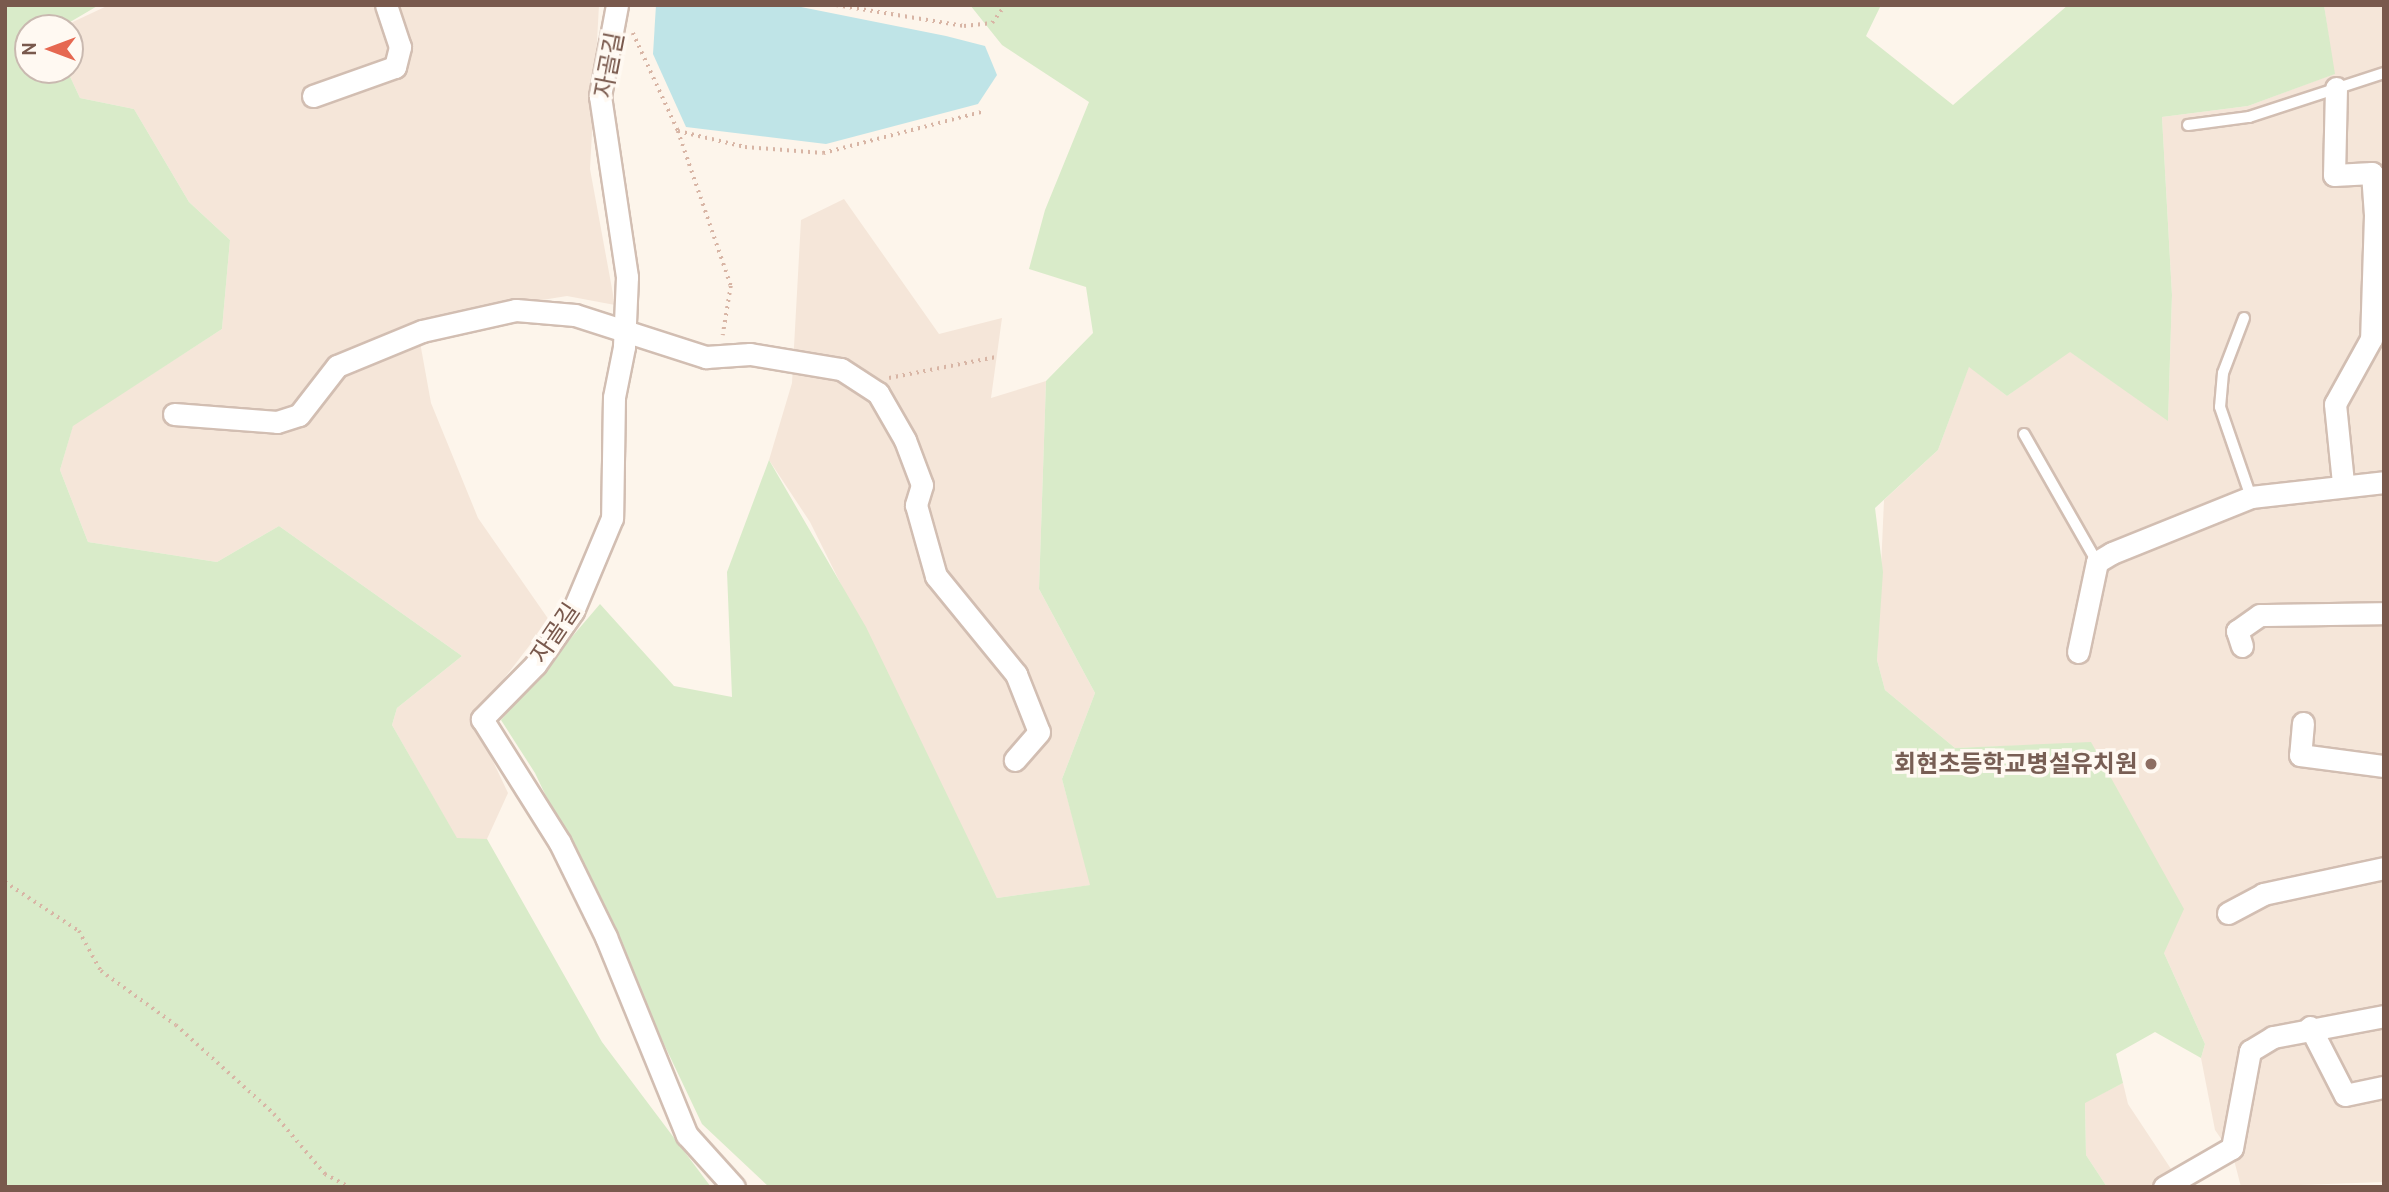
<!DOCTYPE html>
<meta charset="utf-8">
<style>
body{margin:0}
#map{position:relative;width:2389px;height:1192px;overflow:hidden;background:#fdf5eb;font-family:Cabin,"Noto Sans KR",sans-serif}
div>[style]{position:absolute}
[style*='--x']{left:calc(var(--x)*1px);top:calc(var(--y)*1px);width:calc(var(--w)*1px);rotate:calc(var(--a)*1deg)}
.residential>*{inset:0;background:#f5e6d9}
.green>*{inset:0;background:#d9ebc9}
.water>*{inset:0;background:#bfe4e7}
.path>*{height:3.5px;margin-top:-1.75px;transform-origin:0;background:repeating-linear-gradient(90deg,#d8b5a5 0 2px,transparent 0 7px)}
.roads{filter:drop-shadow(2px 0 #d2beb2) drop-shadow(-2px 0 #d2beb2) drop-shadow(0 2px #d2beb2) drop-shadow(0 -2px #d2beb2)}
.lane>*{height:10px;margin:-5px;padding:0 5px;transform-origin:5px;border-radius:5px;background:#fff}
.street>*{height:21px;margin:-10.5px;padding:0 10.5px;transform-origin:10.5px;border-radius:10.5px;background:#fff}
.dots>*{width:19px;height:19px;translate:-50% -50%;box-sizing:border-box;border:4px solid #fff9f2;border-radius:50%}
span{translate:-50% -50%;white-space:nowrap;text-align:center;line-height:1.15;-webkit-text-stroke:7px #fff9f2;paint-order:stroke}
.street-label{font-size:24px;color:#79594d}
.education-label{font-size:24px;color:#785e54;font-weight:700}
.right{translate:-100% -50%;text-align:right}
.frame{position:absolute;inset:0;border:7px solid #79594d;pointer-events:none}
.north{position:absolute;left:14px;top:14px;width:70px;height:70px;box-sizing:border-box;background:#fff9f2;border:2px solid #c9b9b0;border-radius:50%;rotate:270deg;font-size:19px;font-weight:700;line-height:28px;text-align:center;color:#79594d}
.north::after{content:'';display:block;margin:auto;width:24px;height:32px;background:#e66851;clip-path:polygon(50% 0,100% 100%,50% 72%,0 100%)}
</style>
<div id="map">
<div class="residential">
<div style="clip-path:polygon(109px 5px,599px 5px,590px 169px,615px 305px,567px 296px,416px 320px,431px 403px,478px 518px,549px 620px,473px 719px,508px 793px,487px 839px,457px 839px,392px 725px,397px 708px,462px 656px,279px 526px,217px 562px,88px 542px,60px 470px,73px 425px,222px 329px,230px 240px,189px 202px,134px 109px,80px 98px,67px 70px,70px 28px,60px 28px)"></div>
<div style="clip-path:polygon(2324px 5px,2384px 5px,2384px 1182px,2241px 1187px,2233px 1156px,2215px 1130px,2201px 1058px,2205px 1044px,2164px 953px,2133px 827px,2091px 743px,1955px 748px,1885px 690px,1877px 660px,1884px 500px,1938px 450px,1969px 366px,2007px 396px,2069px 351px,2168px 420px,2172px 295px,2162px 117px,2248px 106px,2334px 74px)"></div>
<div style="clip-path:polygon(844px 199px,939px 334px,1002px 318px,991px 398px,1046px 381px,1039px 589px,1095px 693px,1062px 779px,1091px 885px,997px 898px,810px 522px,769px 460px,792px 383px,801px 220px)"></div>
<div style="clip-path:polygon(2123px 1083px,2128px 1104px,2173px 1172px,2150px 1187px,2107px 1187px,2086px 1155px,2085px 1102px)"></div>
</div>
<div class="green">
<div style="clip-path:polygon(5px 5px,99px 5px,60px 28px,28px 28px,28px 70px,67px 70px,80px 98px,134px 109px,189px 202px,230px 240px,222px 329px,73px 426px,60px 470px,88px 542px,217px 562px,279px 526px,462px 656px,397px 708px,392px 725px,457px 838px,487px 839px,602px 1042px,711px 1187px,5px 1187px)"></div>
<div style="clip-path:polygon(970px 5px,1881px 5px,1866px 36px,1953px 105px,2068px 5px,2324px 5px,2335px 74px,2248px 106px,2162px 117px,2172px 295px,2168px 421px,2070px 352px,2007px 396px,1969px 367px,1938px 450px,1875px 508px,1883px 572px,1877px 660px,1885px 690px,1955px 748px,2091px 742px,2184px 909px,2164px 953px,2205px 1044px,2201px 1058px,2155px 1032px,2116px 1054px,2123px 1083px,2085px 1103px,2086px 1155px,2107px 1187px,769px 1187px,702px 1124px,535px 773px,501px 720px,600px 604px,674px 686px,732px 697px,727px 572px,769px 460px,866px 627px,997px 898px,1090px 885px,1062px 779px,1095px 693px,1039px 589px,1046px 381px,1093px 333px,1086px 287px,1029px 269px,1045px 210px,1089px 102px,1002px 45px)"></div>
</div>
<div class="water">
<div style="clip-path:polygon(656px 5px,791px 5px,946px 36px,985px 46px,997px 75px,978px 104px,826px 144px,686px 127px,653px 54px)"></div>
</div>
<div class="path">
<div style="--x:836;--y:5;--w:130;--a:9.3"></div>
<div style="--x:964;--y:26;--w:28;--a:-6"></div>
<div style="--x:992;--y:23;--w:22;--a:-54"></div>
<div style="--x:633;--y:33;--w:108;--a:65.3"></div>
<div style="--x:678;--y:131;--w:69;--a:13.4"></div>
<div style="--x:745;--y:147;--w:78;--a:4.4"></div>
<div style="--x:823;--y:153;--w:164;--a:-14.5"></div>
<div style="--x:678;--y:131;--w:164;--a:71.1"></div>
<div style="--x:731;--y:286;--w:50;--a:99.3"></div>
<div style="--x:889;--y:378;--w:109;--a:-11.1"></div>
<div style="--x:5;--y:882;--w:89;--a:33.5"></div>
<div style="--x:79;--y:931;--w:46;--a:61.2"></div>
<div style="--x:101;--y:971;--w:92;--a:35.8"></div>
<div style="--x:176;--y:1025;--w:132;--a:42.2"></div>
<div style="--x:274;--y:1114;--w:79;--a:49.6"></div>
<div style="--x:325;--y:1174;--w:27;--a:28"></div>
</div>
<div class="roads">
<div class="lane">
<div style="--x:2188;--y:125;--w:62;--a:-7.5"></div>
<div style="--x:2249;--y:117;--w:142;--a:-18.1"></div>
<div style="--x:2244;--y:318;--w:59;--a:110.9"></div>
<div style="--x:2223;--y:373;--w:34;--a:95"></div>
<div style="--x:2220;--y:407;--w:95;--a:71"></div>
<div style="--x:2024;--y:434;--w:147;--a:60.3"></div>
</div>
<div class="street">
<div style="--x:617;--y:5;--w:93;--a:100.6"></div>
<div style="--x:600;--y:96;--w:183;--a:81.5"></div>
<div style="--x:627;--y:277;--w:70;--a:92.5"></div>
<div style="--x:624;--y:347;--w:51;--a:101.3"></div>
<div style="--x:614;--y:397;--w:121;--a:90.9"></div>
<div style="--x:612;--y:518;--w:101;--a:112.8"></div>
<div style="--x:573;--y:611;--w:66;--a:125.1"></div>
<div style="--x:535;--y:665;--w:76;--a:134.5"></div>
<div style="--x:482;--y:719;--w:146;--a:57.8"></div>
<div style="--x:560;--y:843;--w:105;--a:63.9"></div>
<div style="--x:606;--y:937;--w:214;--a:67.8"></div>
<div style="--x:687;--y:1135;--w:70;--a:47.9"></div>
<div style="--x:2336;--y:88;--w:87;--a:91.3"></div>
<div style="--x:2334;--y:175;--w:38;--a:-3"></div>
<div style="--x:2372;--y:173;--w:42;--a:85.9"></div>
<div style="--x:2375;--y:215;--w:124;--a:91.8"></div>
<div style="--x:2371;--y:339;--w:74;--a:119"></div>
<div style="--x:2335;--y:404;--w:79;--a:84.2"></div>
<div style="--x:313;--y:96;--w:87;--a:-19.5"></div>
<div style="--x:395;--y:67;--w:21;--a:-76"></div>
<div style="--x:400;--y:47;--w:44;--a:-108.4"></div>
<div style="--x:174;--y:414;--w:103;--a:4.4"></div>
<div style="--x:277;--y:422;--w:23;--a:-18"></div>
<div style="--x:299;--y:415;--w:62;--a:-52.2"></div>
<div style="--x:337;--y:366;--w:92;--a:-22.4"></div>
<div style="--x:422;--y:331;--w:96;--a:-12.6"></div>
<div style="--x:516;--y:310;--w:59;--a:4.8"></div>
<div style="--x:575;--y:315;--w:138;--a:17.8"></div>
<div style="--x:706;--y:357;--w:44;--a:-3.9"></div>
<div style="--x:750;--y:354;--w:92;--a:9.4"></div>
<div style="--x:841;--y:369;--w:44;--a:33"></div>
<div style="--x:878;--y:393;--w:54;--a:60.1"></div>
<div style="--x:905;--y:440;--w:48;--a:69.3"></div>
<div style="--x:922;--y:485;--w:21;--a:107"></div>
<div style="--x:916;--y:505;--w:74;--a:74.3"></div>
<div style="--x:936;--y:576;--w:127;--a:50.8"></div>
<div style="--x:1016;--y:674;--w:62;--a:68.4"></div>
<div style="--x:1039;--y:732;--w:37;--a:131"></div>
<div style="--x:2242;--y:646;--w:16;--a:-108"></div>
<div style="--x:2237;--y:631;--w:28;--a:-35"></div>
<div style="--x:2260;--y:615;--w:124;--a:-0.9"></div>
<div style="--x:2078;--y:652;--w:92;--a:-78.1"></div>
<div style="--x:2097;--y:562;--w:17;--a:-31"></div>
<div style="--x:2112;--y:553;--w:150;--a:-21.9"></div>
<div style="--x:2251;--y:497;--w:134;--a:-6.4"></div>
<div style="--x:2303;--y:723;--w:32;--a:95"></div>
<div style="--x:2300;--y:755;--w:85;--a:7.5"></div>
<div style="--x:2228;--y:913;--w:40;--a:-28"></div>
<div style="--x:2263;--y:894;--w:124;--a:-12.1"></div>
<div style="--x:2310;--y:1027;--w:76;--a:62.8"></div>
<div style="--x:2345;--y:1095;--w:40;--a:-12"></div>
<div style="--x:2164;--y:1187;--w:78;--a:-29.8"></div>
<div style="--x:2232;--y:1148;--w:99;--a:-79.5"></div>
<div style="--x:2250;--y:1051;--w:27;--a:-31"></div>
<div style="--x:2273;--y:1037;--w:113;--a:-10.7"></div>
</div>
</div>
<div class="dots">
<div style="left:2151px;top:764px;background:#8d6e63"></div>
</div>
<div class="street-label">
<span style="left:609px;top:65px;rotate:-79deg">자골길</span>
<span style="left:555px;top:633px;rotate:-56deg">자골길</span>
</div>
<div class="education-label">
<span class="right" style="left:2137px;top:764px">회현초등학교병설유치원</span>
</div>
<div class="frame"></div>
<div class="north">N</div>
</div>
